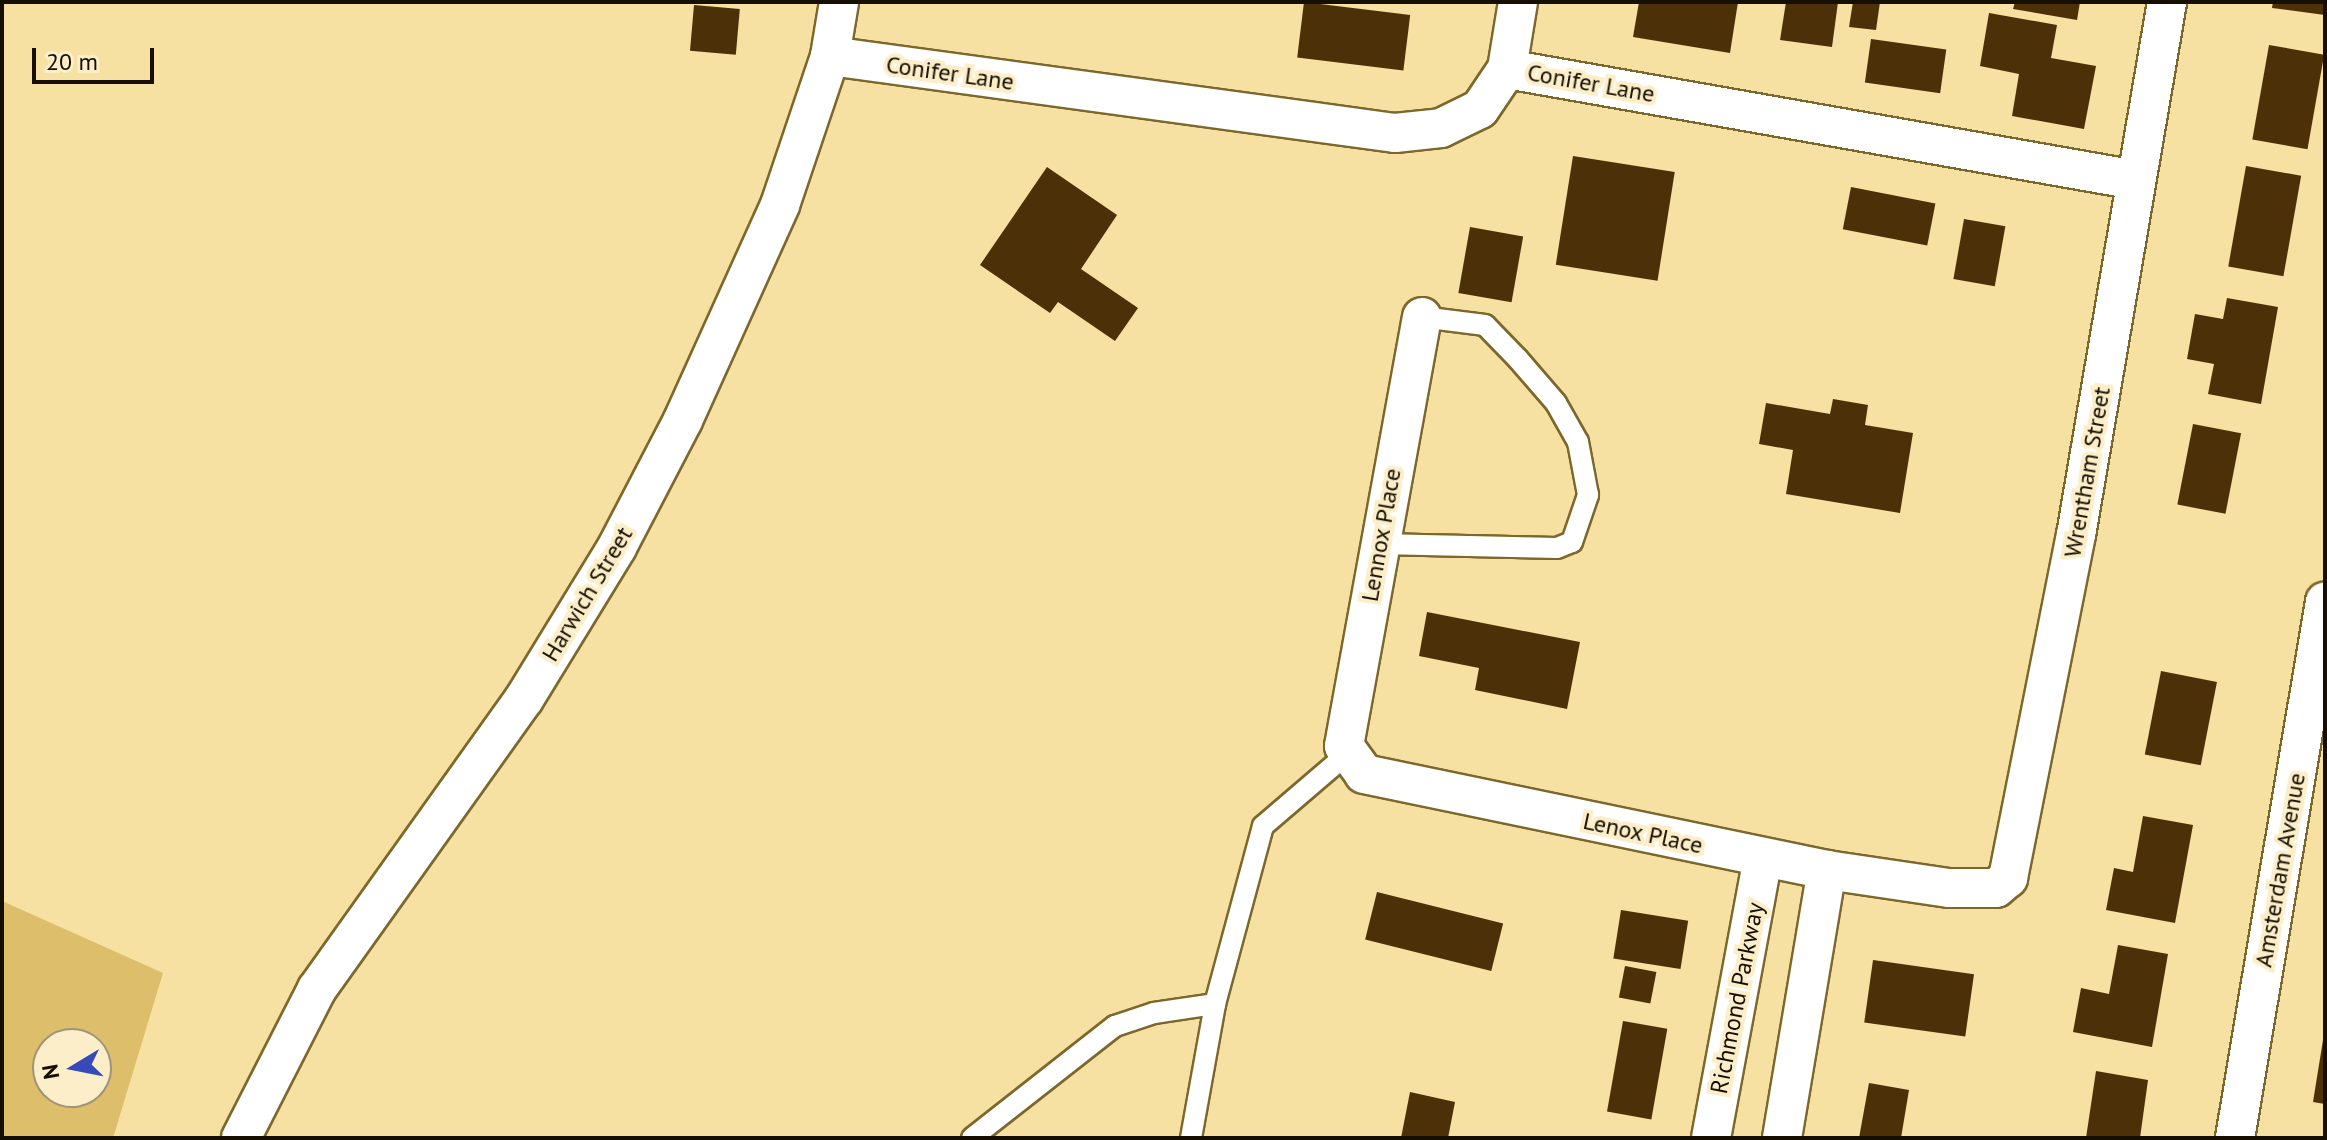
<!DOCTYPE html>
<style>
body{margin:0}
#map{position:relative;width:2327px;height:1140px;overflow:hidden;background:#f6e0a2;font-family:"PT Sans",sans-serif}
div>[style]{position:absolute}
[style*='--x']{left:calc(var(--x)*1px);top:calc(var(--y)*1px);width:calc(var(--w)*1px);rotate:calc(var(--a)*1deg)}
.green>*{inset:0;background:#dcbe6b}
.building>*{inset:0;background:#4c3008;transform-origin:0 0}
.roads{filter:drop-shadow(2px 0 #7c682c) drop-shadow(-2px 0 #7c682c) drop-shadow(0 2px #7c682c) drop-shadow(0 -2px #7c682c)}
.lane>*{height:20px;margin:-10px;padding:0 10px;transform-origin:10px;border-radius:10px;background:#fff}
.street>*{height:38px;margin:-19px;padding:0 19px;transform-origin:19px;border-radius:19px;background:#fff}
span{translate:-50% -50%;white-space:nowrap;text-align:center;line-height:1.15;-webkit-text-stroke:8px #fbeec9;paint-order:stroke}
.street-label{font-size:24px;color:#160e00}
.frame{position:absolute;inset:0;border:4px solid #160e00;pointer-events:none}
.north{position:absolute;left:32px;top:1028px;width:80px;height:80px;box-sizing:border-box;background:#fbeec9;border:2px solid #9f9479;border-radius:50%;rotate:260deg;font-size:22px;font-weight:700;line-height:32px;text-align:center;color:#160e00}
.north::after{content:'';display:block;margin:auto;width:28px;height:36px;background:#364abc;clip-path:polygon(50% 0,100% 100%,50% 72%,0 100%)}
.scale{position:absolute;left:32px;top:48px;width:122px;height:36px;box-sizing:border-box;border:4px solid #160e00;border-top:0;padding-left:10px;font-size:24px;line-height:28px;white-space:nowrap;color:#160e00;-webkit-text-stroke:6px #fbeec9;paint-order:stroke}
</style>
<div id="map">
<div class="green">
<div style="clip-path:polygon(evenodd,2px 901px,163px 973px,113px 1138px,2px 1138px,2px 901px,48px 1044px,96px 1044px,96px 1092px,48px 1092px,48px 1044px)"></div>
</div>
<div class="building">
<div style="left:1304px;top:2px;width:107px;height:56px;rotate:7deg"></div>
<div style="clip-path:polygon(1639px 2px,1738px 2px,1730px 53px,1633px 37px)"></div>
<div style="clip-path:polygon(1786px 2px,1838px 2px,1832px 47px,1780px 40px)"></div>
<div style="clip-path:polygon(1853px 2px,1880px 2px,1876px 30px,1849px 27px)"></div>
<div style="clip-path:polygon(2015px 2px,2080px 2px,2077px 20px,2013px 9px)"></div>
<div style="clip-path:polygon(2273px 2px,2325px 2px,2325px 15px,2272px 8px)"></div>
<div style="left:694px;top:5px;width:46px;height:46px;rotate:5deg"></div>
<div style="clip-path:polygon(1989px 13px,2057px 25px,2051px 58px,2096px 66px,2084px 129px,2012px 116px,2019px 74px,1980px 66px)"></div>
<div style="left:1871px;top:39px;width:76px;height:44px;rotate:8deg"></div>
<div style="left:2269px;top:45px;width:56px;height:96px;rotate:10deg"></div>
<div style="left:1573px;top:156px;width:103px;height:110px;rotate:9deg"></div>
<div style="left:2246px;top:166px;width:56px;height:102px;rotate:10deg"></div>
<div style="clip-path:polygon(1047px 167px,1117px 215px,1081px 269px,1138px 308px,1115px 341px,1058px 302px,1050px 313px,980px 265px)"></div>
<div style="left:1851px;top:187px;width:86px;height:43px;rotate:11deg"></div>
<div style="left:1964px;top:219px;width:42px;height:61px;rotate:10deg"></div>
<div style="left:1470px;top:227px;width:54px;height:67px;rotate:10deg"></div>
<div style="clip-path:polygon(2227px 298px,2278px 307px,2261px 404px,2208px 394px,2214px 364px,2187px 359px,2195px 314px,2223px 319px)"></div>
<div style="clip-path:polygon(1833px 399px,1868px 405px,1865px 425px,1913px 433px,1900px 513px,1786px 494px,1793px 450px,1759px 444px,1766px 403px,1830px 414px)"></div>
<div style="left:2193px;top:424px;width:49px;height:82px;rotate:11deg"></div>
<div style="clip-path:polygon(1427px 612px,1580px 642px,1567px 709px,1475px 690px,1479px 668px,1419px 656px)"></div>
<div style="left:2161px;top:671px;width:57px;height:85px;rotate:11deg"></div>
<div style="clip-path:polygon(2143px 816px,2193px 825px,2175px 923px,2106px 910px,2114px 868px,2133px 872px)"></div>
<div style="left:1377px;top:892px;width:130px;height:49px;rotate:14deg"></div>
<div style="left:1621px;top:910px;width:68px;height:49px;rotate:9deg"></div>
<div style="clip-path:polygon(2118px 945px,2168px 954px,2152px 1047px,2073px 1032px,2081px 988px,2109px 994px)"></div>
<div style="left:1873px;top:960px;width:102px;height:63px;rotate:8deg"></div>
<div style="left:1625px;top:966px;width:32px;height:32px;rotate:11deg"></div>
<div style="left:1623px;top:1021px;width:45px;height:92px;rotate:10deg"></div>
<div style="clip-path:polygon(2323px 1040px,2325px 1040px,2325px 1104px,2313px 1102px)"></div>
<div style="clip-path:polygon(2096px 1071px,2148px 1080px,2140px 1138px,2086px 1138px)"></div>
<div style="clip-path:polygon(1869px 1083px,1909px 1090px,1901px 1138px,1859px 1138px)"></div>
<div style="clip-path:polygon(1410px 1092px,1455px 1102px,1448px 1138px,1401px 1138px)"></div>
</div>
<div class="roads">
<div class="lane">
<div style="--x:1379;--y:544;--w:178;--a:1.3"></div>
<div style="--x:1557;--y:548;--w:16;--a:-22"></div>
<div style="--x:1572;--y:542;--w:50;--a:-71.2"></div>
<div style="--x:1588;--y:495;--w:54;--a:-100.7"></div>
<div style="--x:1578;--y:442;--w:45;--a:-119.4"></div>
<div style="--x:1556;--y:403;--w:58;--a:-130.8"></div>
<div style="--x:1518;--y:359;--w:47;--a:-134.1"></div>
<div style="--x:1485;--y:325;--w:64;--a:-172.8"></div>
<div style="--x:972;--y:1138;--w:182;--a:-38.1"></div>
<div style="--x:1115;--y:1026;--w:41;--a:-18.4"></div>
<div style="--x:1154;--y:1013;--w:62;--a:-8.4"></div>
<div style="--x:1215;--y:1004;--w:184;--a:-74.9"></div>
<div style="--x:1263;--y:826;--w:111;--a:-40.6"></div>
<div style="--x:1191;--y:1138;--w:136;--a:-79.8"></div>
</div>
<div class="street">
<div style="--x:830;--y:56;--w:570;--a:7.76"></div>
<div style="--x:1395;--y:133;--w:46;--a:-6.2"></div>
<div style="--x:1441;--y:128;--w:43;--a:-26"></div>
<div style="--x:1480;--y:109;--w:48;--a:-56"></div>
<div style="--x:1507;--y:69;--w:68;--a:-80.7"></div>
<div style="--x:1507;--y:69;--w:639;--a:10.01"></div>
<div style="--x:1422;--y:317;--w:436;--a:100.3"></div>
<div style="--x:1344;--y:746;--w:34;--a:54"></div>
<div style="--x:1364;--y:774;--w:473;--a:11.7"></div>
<div style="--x:1827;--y:870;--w:123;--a:8.4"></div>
<div style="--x:1949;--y:888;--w:47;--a:0"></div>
<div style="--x:1996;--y:888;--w:16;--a:-40"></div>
<div style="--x:2008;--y:878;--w:350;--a:-78.8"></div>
<div style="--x:2076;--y:535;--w:541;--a:-80.31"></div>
<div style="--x:241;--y:1138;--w:167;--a:-63"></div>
<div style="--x:317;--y:989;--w:356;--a:-54.5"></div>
<div style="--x:524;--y:699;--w:178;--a:-58.5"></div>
<div style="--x:617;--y:547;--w:143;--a:-62.5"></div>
<div style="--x:683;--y:420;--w:236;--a:-65.7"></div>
<div style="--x:780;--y:205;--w:157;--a:-71.4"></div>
<div style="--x:830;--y:56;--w:55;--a:-80.5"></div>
<div style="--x:1711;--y:1138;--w:285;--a:-79.5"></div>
<div style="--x:1782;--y:1138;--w:272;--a:-80.5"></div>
<div style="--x:2235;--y:1138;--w:544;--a:-80.47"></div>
</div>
</div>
<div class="street-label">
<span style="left:950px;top:73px;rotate:8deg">Conifer Lane</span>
<span style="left:1591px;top:83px;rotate:10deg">Conifer Lane</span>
<span style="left:2087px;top:472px;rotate:-80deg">Wrentham Street</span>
<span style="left:1381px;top:535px;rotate:-80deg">Lennox Place</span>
<span style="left:587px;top:594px;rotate:-59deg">Harwich Street</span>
<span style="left:1643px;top:833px;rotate:12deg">Lenox Place</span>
<span style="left:2280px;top:870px;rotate:-80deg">Amsterdam Avenue</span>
<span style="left:1737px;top:998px;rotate:-79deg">Richmond Parkway</span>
</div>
<div class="frame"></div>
<div class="north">N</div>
<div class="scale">20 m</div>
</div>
